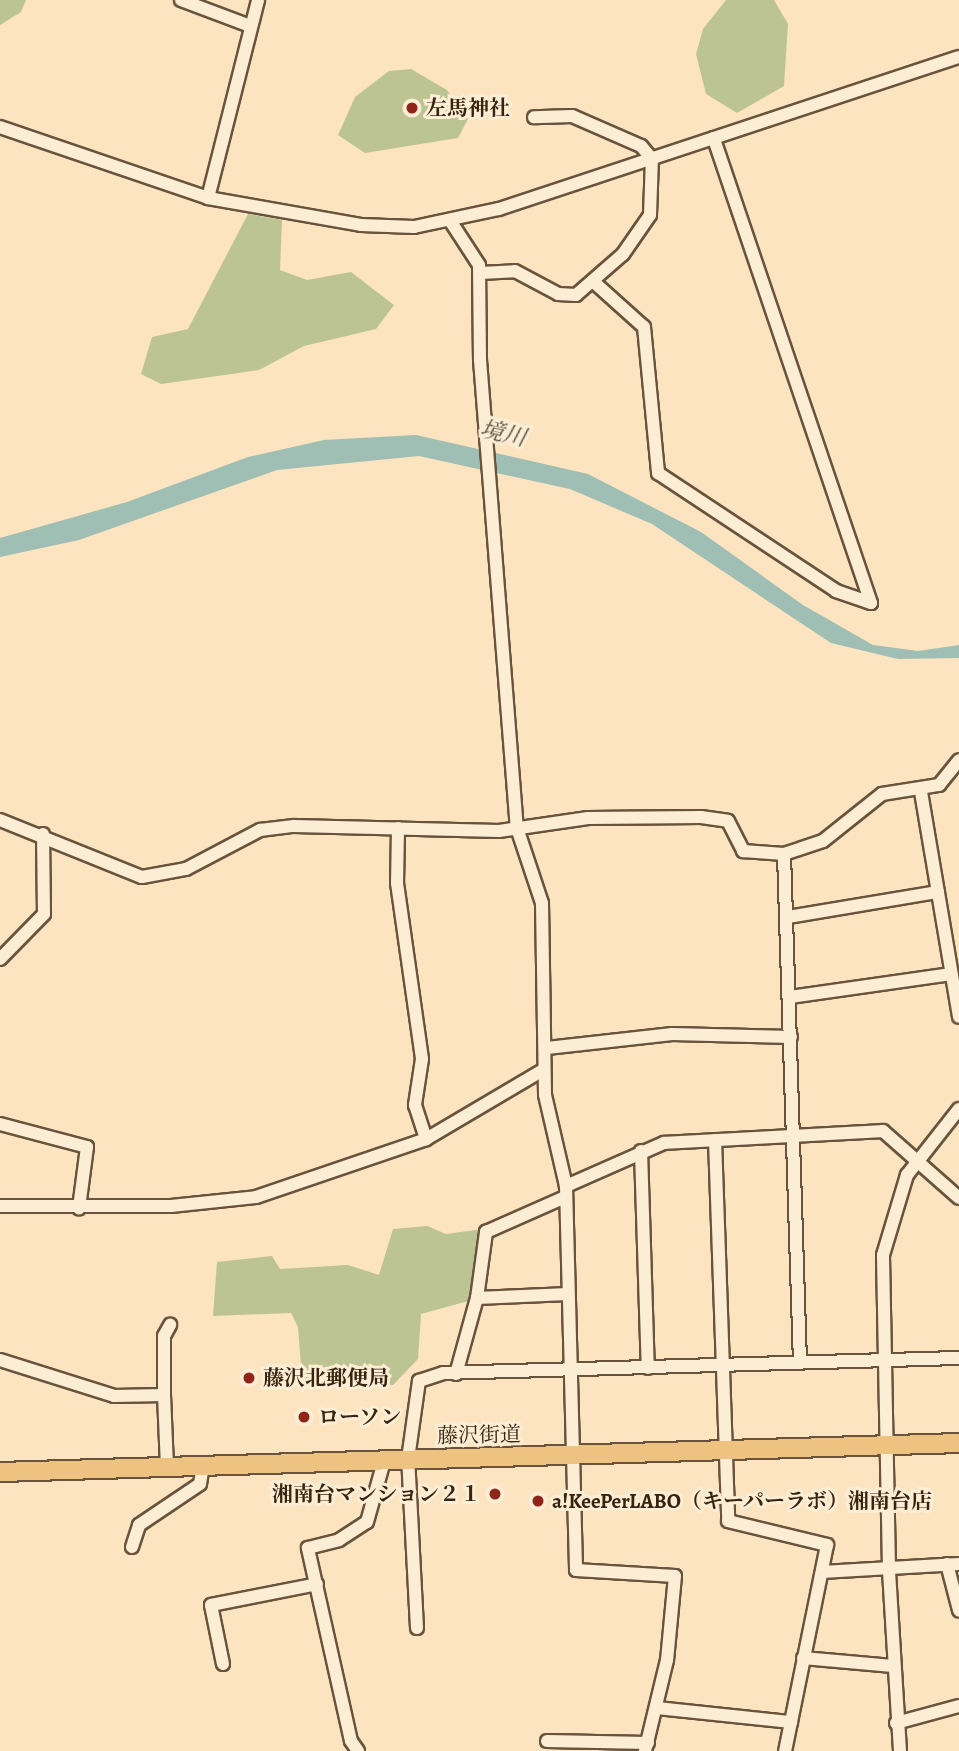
<!DOCTYPE html>
<meta charset="utf-8">
<style>
body{margin:0}
#map{position:relative;width:959px;height:1751px;overflow:hidden;background:#fbe4bf;font-family:Alegreya,"Noto Serif JP",serif}
div>[style]{position:absolute}
[style*='--x']{left:calc(var(--x)*1px);top:calc(var(--y)*1px);width:calc(var(--w)*1px);rotate:calc(var(--a)*1deg)}
.green>*{inset:0;background:#bdc493}
.water>*{inset:0;background:#9fbeb4}
.roads{filter:drop-shadow(2px 0 #69533c) drop-shadow(-2px 0 #69533c) drop-shadow(0 2px #69533c) drop-shadow(0 -2px #69533c)}
.minor>*{height:12px;margin:-6px;padding:0 6px;transform-origin:6px;border-radius:6px;background:#fcedd5}
.highway>*{height:18px;margin:-9px;padding:0 9px;transform-origin:9px;border-radius:9px;background:#eec280}
.dots>*{width:19px;height:19px;translate:-50% -50%;box-sizing:border-box;border:4px solid #fcedd5;border-radius:50%}
span{translate:-50% -50%;white-space:nowrap;text-align:center;line-height:1.15;-webkit-text-stroke:6px #fcedd5;paint-order:stroke}
.poi-label{font-size:21px;color:#382310;font-weight:700}
.left{translate:0 -50%;text-align:left}
.right{translate:-100% -50%;text-align:right}
.street-label{font-size:21px;color:#382310}
.water-label{font-size:23px;color:#575241;font-style:italic}
</style>
<div id="map">
<div class="green">
<div style="clip-path:polygon(0 0,26px 0,21px 12px,0 25px)"></div>
<div style="clip-path:polygon(726px 0,774px 0,788px 24px,784px 86px,737px 113px,706px 94px,696px 54px,703px 29px)"></div>
<div style="clip-path:polygon(411px 69px,447px 90px,468px 119px,458px 138px,365px 153px,338px 135px,355px 97px,389px 71px)"></div>
<div style="clip-path:polygon(248px 214px,282px 220px,280px 270px,307px 280px,351px 272px,394px 305px,376px 329px,304px 346px,259px 370px,161px 384px,141px 374px,152px 337px,188px 329px)"></div>
<div style="clip-path:polygon(427px 1226px,446px 1234px,483px 1229px,472px 1300px,421px 1314px,418px 1359px,393px 1385px,302px 1380px,298px 1327px,291px 1313px,213px 1316px,217px 1262px,272px 1256px,280px 1269px,348px 1265px,379px 1275px,393px 1229px)"></div>
</div>
<div class="water">
<div style="clip-path:polygon(416px 435px,588px 474px,701px 532px,803px 605px,873px 645px,918px 651px,959px 645px,959px 658px,898px 659px,831px 643px,652px 524px,570px 489px,419px 456px,277px 470px,79px 540px,0 557px,0 538px,127px 502px,248px 457px,324px 440px)"></div>
</div>
<div class="roads">
<div class="minor">
<div style="--x:181;--y:0;--w:74;--a:20.6"></div>
<div style="--x:0;--y:127;--w:220;--a:18.8"></div>
<div style="--x:208;--y:198;--w:155;--a:10"></div>
<div style="--x:361;--y:225;--w:53;--a:2.2"></div>
<div style="--x:414;--y:227;--w:87;--a:-12"></div>
<div style="--x:499;--y:209;--w:484;--a:-18.3"></div>
<div style="--x:208;--y:198;--w:204;--a:-75.8"></div>
<div style="--x:451;--y:222;--w:51;--a:56.9"></div>
<div style="--x:479;--y:265;--w:95;--a:89.4"></div>
<div style="--x:480;--y:360;--w:469;--a:85.5"></div>
<div style="--x:517;--y:828;--w:79;--a:71.6"></div>
<div style="--x:542;--y:903;--w:192;--a:89.1"></div>
<div style="--x:545;--y:1095;--w:93;--a:77"></div>
<div style="--x:566;--y:1186;--w:384;--a:88.5"></div>
<div style="--x:576;--y:1570;--w:99;--a:3.5"></div>
<div style="--x:675;--y:1576;--w:84;--a:95.4"></div>
<div style="--x:667;--y:1660;--w:94;--a:103.6"></div>
<div style="--x:480;--y:273;--w:35;--a:-3"></div>
<div style="--x:515;--y:271;--w:49;--a:28.1"></div>
<div style="--x:558;--y:294;--w:18;--a:3"></div>
<div style="--x:576;--y:295;--w:62;--a:-41.1"></div>
<div style="--x:623;--y:254;--w:47;--a:-55.3"></div>
<div style="--x:650;--y:215;--w:56;--a:-88"></div>
<div style="--x:652;--y:159;--w:17;--a:-130"></div>
<div style="--x:641;--y:146;--w:75;--a:-156.5"></div>
<div style="--x:572;--y:116;--w:38;--a:178"></div>
<div style="--x:596;--y:284;--w:64;--a:41.9"></div>
<div style="--x:644;--y:327;--w:147;--a:84.5"></div>
<div style="--x:658;--y:473;--w:214;--a:33.5"></div>
<div style="--x:836;--y:591;--w:37;--a:19"></div>
<div style="--x:871;--y:603;--w:491;--a:-108.7"></div>
<div style="--x:921;--y:792;--w:228;--a:80.4"></div>
<div style="--x:0;--y:820;--w:153;--a:21.9"></div>
<div style="--x:142;--y:877;--w:45;--a:-10.3"></div>
<div style="--x:186;--y:869;--w:84;--a:-27.8"></div>
<div style="--x:260;--y:830;--w:34;--a:-7"></div>
<div style="--x:294;--y:826;--w:205;--a:1.4"></div>
<div style="--x:499;--y:831;--w:90;--a:-8.3"></div>
<div style="--x:588;--y:818;--w:113;--a:-0.5"></div>
<div style="--x:701;--y:817;--w:27;--a:8"></div>
<div style="--x:728;--y:821;--w:34;--a:63"></div>
<div style="--x:743;--y:851;--w:41;--a:4.2"></div>
<div style="--x:784;--y:854;--w:41;--a:-18.4"></div>
<div style="--x:823;--y:841;--w:75;--a:-38.5"></div>
<div style="--x:882;--y:794;--w:58;--a:-9"></div>
<div style="--x:939;--y:785;--w:32;--a:-51"></div>
<div style="--x:398;--y:828;--w:55;--a:91"></div>
<div style="--x:397;--y:883;--w:178;--a:81.9"></div>
<div style="--x:422;--y:1059;--w:47;--a:98.7"></div>
<div style="--x:415;--y:1105;--w:36;--a:72"></div>
<div style="--x:784;--y:854;--w:509;--a:88.2"></div>
<div style="--x:788;--y:917;--w:152;--a:-9.5"></div>
<div style="--x:0;--y:959;--w:63;--a:-45.6"></div>
<div style="--x:44;--y:914;--w:80;--a:-90.7"></div>
<div style="--x:790;--y:997;--w:163;--a:-8.1"></div>
<div style="--x:547;--y:1048;--w:126;--a:-6.4"></div>
<div style="--x:672;--y:1034;--w:119;--a:1.4"></div>
<div style="--x:0;--y:1124;--w:90;--a:14.8"></div>
<div style="--x:87;--y:1147;--w:62;--a:97.5"></div>
<div style="--x:715;--y:1140;--w:381;--a:88"></div>
<div style="--x:728;--y:1521;--w:102;--a:13.6"></div>
<div style="--x:827;--y:1545;--w:210;--a:101.5"></div>
<div style="--x:641;--y:1151;--w:217;--a:88.2"></div>
<div style="--x:566;--y:1186;--w:107;--a:-23.7"></div>
<div style="--x:664;--y:1143;--w:219;--a:-3.1"></div>
<div style="--x:883;--y:1131;--w:101;--a:41.4"></div>
<div style="--x:0;--y:1206;--w:171;--a:0"></div>
<div style="--x:171;--y:1206;--w:85;--a:-6"></div>
<div style="--x:256;--y:1197;--w:180;--a:-18.8"></div>
<div style="--x:426;--y:1139;--w:136;--a:-30.5"></div>
<div style="--x:477;--y:1298;--w:91;--a:-2.5"></div>
<div style="--x:0;--y:1360;--w:120;--a:17.5"></div>
<div style="--x:114;--y:1396;--w:50;--a:-1.1"></div>
<div style="--x:164;--y:1395;--w:59;--a:-90"></div>
<div style="--x:164;--y:1336;--w:13;--a:-61"></div>
<div style="--x:456;--y:1374;--w:79;--a:-74.6"></div>
<div style="--x:477;--y:1298;--w:67;--a:-82.2"></div>
<div style="--x:486;--y:1232;--w:86;--a:-23.9"></div>
<div style="--x:164;--y:1395;--w:73;--a:87.6"></div>
<div style="--x:132;--y:1547;--w:23;--a:-72"></div>
<div style="--x:139;--y:1525;--w:73;--a:-33.9"></div>
<div style="--x:200;--y:1484;--w:18;--a:-81"></div>
<div style="--x:947;--y:1564;--w:48;--a:75.4"></div>
<div style="--x:822;--y:1572;--w:137;--a:-3.3"></div>
<div style="--x:417;--y:1628;--w:169;--a:-93"></div>
<div style="--x:408;--y:1459;--w:79;--a:-82"></div>
<div style="--x:419;--y:1381;--w:25;--a:-18"></div>
<div style="--x:443;--y:1373;--w:516;--a:-1.67"></div>
<div style="--x:803;--y:1658;--w:90;--a:5.1"></div>
<div style="--x:223;--y:1664;--w:60;--a:-101.5"></div>
<div style="--x:211;--y:1605;--w:108;--a:-11.2"></div>
<div style="--x:657;--y:1708;--w:135;--a:6"></div>
<div style="--x:896;--y:1723;--w:65;--a:-15.1"></div>
<div style="--x:547;--y:1741;--w:101;--a:1.1"></div>
<div style="--x:358;--y:1751;--w:12;--a:-125"></div>
<div style="--x:351;--y:1741;--w:198;--a:-102.6"></div>
<div style="--x:308;--y:1548;--w:32;--a:-14"></div>
<div style="--x:339;--y:1540;--w:33;--a:-33"></div>
<div style="--x:367;--y:1522;--w:63;--a:-74.4"></div>
<div style="--x:900;--y:1751;--w:182;--a:-93.5"></div>
<div style="--x:889;--y:1569;--w:314;--a:-91.1"></div>
<div style="--x:883;--y:1255;--w:84;--a:-73.3"></div>
<div style="--x:907;--y:1175;--w:84;--a:-51.8"></div>
</div>
<div class="highway">
<div style="--x:0;--y:1472;--w:959;--a:-1.73"></div>
</div>
</div>
<div class="dots">
<div style="left:412px;top:108px;background:#8f2418"></div>
<div style="left:249px;top:1378px;background:#8f2418"></div>
<div style="left:304px;top:1417px;background:#8f2418"></div>
<div style="left:495px;top:1494px;background:#8f2418"></div>
<div style="left:538px;top:1501px;background:#8f2418"></div>
</div>
<div class="poi-label">
<span class="left" style="left:426px;top:108px">左馬神社</span>
<span class="left" style="left:263px;top:1378px">藤沢北郵便局</span>
<span class="left" style="left:318px;top:1417px">ローソン</span>
<span class="right" style="left:481px;top:1494px">湘南台マンション２１</span>
<span class="left" style="left:552px;top:1501px">a!KeePerLABO（キーパーラボ）湘南台店</span>
</div>
<div class="street-label">
<span style="left:479px;top:1435px;rotate:-1deg">藤沢街道</span>
</div>
<div class="water-label">
<span style="left:503px;top:434px;rotate:13deg">境川</span>
</div>
</div>
